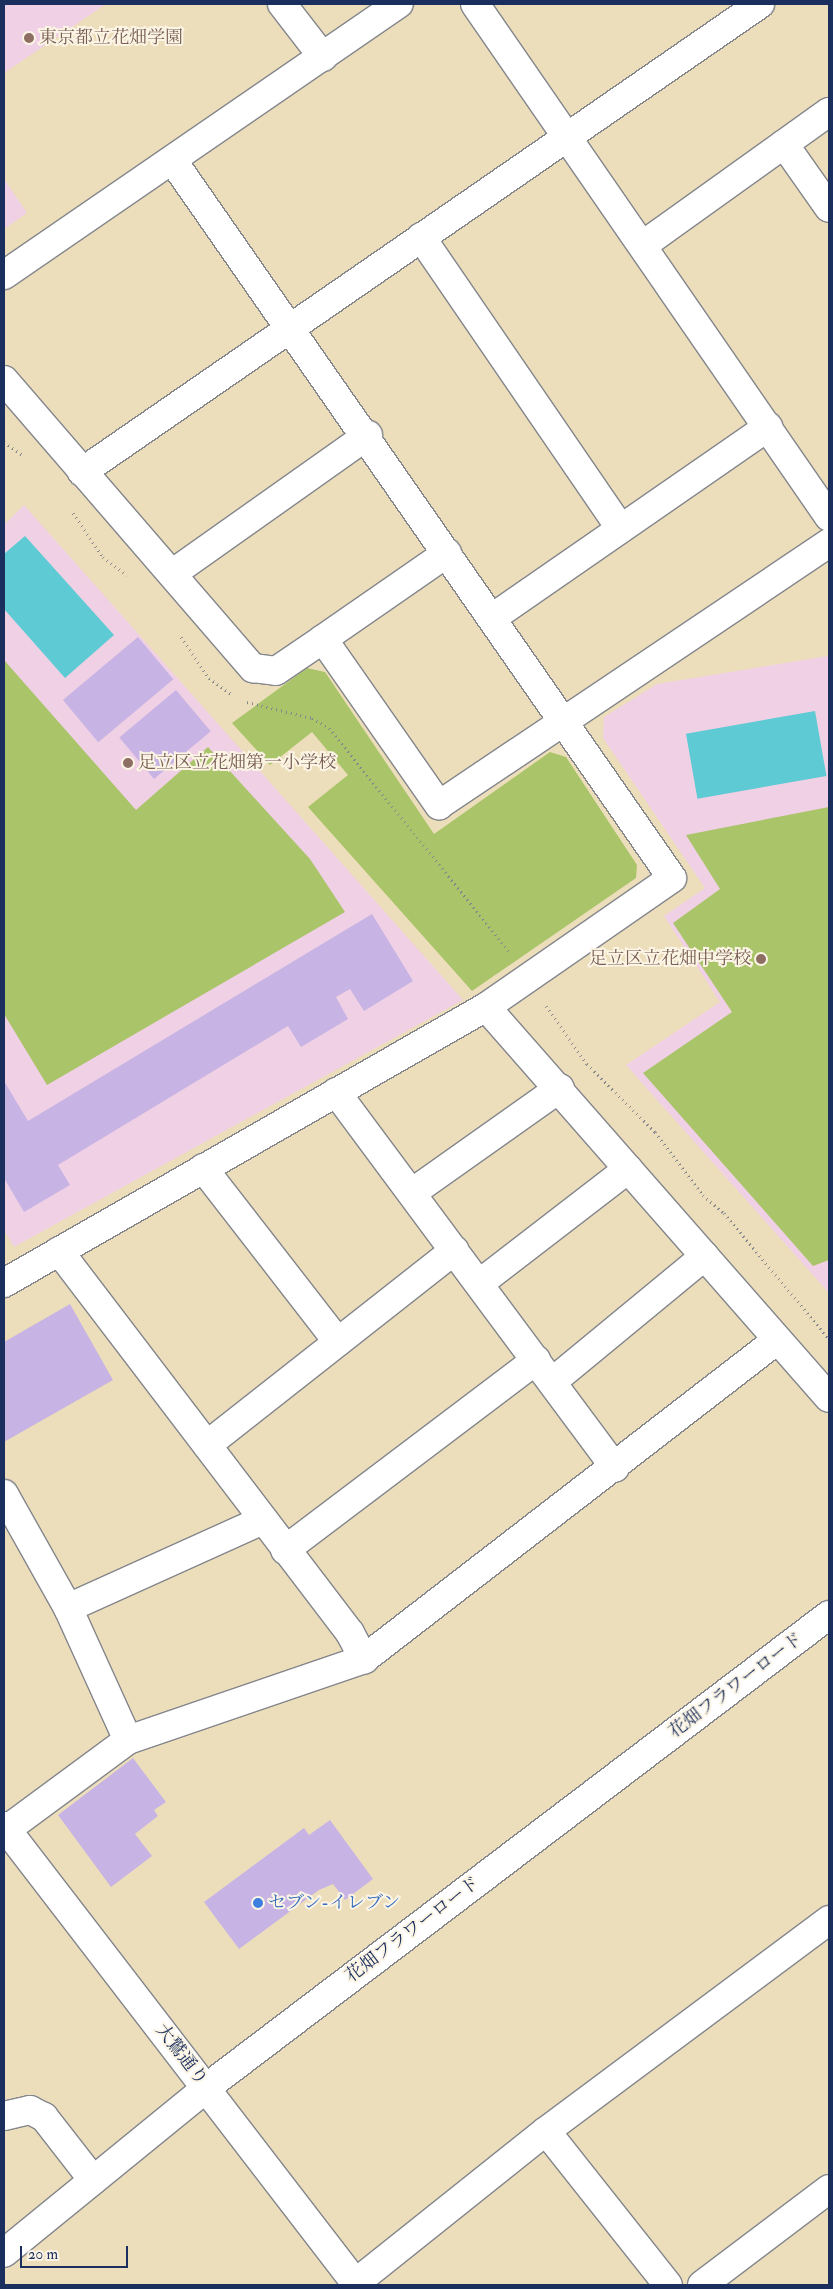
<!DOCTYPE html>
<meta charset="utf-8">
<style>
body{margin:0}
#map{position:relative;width:833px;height:2289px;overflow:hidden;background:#eddebb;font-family:"IM FELL Double Pica","Noto Serif JP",serif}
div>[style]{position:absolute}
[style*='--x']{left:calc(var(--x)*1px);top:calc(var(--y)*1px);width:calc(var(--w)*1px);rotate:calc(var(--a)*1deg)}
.built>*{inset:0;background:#f0d0e4}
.green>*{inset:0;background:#aac46a}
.water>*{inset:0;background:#5dcad4;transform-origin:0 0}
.building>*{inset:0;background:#c7b4e4;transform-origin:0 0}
.path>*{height:3px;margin-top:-1.5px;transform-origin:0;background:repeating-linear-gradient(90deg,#84868c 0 1px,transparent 0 5px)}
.roads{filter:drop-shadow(1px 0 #84868c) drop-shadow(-1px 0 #84868c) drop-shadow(0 1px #84868c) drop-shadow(0 -1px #84868c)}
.minor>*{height:28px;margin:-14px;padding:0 14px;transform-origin:14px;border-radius:14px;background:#fff}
.tertiary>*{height:28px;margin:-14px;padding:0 14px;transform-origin:14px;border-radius:14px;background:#fff}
.dots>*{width:14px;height:14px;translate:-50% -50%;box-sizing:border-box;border:2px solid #fcf5e5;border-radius:50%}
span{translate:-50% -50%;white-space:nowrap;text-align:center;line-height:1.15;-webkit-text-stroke:4px #fcf5e5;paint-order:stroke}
.education-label{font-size:18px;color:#785e54}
.left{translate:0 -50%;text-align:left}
.right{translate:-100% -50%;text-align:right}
.street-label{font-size:18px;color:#1b2f5e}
.shop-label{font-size:18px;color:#366cbe}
.frame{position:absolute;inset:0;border:5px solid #1b2f5e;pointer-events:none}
.scale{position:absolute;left:20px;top:2246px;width:108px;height:22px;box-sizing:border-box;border:2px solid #1b2f5e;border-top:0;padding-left:6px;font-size:15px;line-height:18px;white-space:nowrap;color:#1b2f5e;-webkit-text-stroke:4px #fcf5e5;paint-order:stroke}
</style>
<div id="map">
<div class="built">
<div style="clip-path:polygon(4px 4px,106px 4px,4px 73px)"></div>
<div style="clip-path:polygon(4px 179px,27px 213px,4px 229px)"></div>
<div style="clip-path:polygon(24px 505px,463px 1000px,14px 1247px,4px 1230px,4px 525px)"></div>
<div style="clip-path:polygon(828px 656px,829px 662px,829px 1293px,626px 1065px,720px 1002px,664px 916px,705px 888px,603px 738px,604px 717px,657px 684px)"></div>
</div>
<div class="green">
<div style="clip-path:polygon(4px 660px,136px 810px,208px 747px,310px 859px,345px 912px,47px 1085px,4px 1014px)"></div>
<div style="clip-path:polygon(307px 668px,325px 672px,434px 834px,550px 752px,566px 757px,637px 865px,636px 878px,472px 991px,308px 807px,348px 775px,312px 732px,270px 765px,232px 723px)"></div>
<div style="clip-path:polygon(829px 807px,829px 1260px,813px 1266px,643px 1073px,732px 1012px,673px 923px,720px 889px,686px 835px)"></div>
</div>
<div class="water">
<div style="clip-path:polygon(25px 536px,114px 635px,65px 678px,4px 609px,4px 554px)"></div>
<div style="left:815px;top:711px;width:66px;height:131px;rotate:80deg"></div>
</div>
<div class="building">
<div style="left:138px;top:637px;width:55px;height:98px;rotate:50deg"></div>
<div style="left:176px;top:690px;width:54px;height:74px;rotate:50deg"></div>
<div style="clip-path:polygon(372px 914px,413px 981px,364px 1011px,350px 989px,336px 997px,348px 1019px,301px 1047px,288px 1026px,58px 1165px,70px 1185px,24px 1212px,4px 1178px,4px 1081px,28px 1121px)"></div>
<div style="clip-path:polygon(70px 1304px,113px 1380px,4px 1442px,4px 1342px)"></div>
<div style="clip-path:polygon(133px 1758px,166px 1802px,154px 1810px,158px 1816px,135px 1834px,152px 1856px,111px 1887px,58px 1815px)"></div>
<div style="clip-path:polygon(330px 1820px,373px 1879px,345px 1900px,333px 1884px,319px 1890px,239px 1949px,204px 1902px,304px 1828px,309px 1835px)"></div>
</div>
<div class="path">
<div style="--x:4;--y:442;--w:24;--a:35"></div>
<div style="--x:73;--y:513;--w:53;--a:55.7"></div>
<div style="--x:103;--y:557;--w:30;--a:37"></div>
<div style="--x:181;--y:637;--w:50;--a:55.7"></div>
<div style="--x:209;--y:678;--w:29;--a:36"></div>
<div style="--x:247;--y:702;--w:67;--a:13.8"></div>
<div style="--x:312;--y:718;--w:20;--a:30"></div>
<div style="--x:329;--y:728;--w:287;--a:51.1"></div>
<div style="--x:546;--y:1006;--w:71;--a:54.7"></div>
<div style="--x:587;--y:1064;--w:96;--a:45"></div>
<div style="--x:655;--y:1132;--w:79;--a:52.7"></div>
<div style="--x:703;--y:1195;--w:28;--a:41"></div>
<div style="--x:724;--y:1213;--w:164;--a:50.2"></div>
</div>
<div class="roads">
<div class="minor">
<div style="--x:282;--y:4;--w:67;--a:52.3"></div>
<div style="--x:475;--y:4;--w:623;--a:55.39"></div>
<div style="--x:784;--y:144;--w:78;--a:54.9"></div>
<div style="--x:421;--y:237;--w:353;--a:55.6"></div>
<div style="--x:643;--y:245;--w:229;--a:-35.6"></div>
<div style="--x:4;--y:380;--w:381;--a:49.2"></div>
<div style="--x:253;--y:668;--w:23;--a:7"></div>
<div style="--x:276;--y:671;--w:57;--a:-34.2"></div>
<div style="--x:323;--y:639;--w:203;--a:55.1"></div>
<div style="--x:439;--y:805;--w:470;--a:-33.9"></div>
<div style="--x:82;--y:472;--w:824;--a:-34.62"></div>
<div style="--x:173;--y:573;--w:239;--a:-35.3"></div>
<div style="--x:492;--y:618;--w:336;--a:-34.7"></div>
<div style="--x:323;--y:639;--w:151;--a:-34.7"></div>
<div style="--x:486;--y:1007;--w:520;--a:48.74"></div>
<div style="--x:336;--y:1092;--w:468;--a:53.4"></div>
<div style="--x:203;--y:1168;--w:220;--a:52.2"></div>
<div style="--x:413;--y:1192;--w:180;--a:-35.3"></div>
<div style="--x:59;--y:1251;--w:480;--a:52.7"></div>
<div style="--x:350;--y:1633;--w:30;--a:62"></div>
<div style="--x:4;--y:1283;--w:555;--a:-29.8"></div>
<div style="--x:486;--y:1007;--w:226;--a:-34.7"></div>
<div style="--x:672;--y:878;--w:874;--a:-124.84"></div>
<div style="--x:480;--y:1283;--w:187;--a:-37.6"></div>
<div style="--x:552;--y:1382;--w:198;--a:-39.5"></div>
<div style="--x:207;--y:1445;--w:315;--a:-38.2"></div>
<div style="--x:4;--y:1494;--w:131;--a:60.7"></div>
<div style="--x:68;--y:1608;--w:145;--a:65.6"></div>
<div style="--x:285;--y:1550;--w:315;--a:-37.1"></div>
<div style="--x:68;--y:1608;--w:212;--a:-24.3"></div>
<div style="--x:6;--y:1830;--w:152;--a:-36.4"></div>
<div style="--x:128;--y:1740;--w:250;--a:-18.9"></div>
<div style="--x:364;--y:1659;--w:522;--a:-37.68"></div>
<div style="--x:4;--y:2116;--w:27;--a:-13"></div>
<div style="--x:30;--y:2110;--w:16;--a:27"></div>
<div style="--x:44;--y:2117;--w:80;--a:52.1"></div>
<div style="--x:546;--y:2131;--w:196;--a:51.6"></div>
<div style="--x:353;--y:2285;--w:247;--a:-38.6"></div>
<div style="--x:546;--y:2131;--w:353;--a:-36.7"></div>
<div style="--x:702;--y:2285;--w:159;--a:-37.1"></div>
</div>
<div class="tertiary">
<div style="--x:4;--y:275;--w:479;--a:-34.5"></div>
<div style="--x:4;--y:1826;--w:579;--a:52.44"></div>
<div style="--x:4;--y:2253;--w:261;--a:-39.2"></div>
<div style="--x:206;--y:2088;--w:782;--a:-37.21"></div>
</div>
</div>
<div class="dots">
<div style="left:29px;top:38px;background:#8d6e63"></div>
<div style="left:128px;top:763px;background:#8d6e63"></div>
<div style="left:761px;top:959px;background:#8d6e63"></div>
<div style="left:258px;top:1903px;background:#3f7fe0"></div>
</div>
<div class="education-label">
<span class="left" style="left:39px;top:38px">東京都立花畑学園</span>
<span class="left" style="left:138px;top:763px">足立区立花畑第一小学校</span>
<span class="right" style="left:751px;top:959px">足立区立花畑中学校</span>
</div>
<div class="street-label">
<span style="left:736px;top:1686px;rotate:-37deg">花畑フラワーロード</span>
<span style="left:413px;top:1930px;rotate:-37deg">花畑フラワーロード</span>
<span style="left:181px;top:2055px;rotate:52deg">大鷲通り</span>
</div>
<div class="shop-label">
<span class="left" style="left:268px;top:1903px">セブン-イレブン</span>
</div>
<div class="frame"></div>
<div class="scale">20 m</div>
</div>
